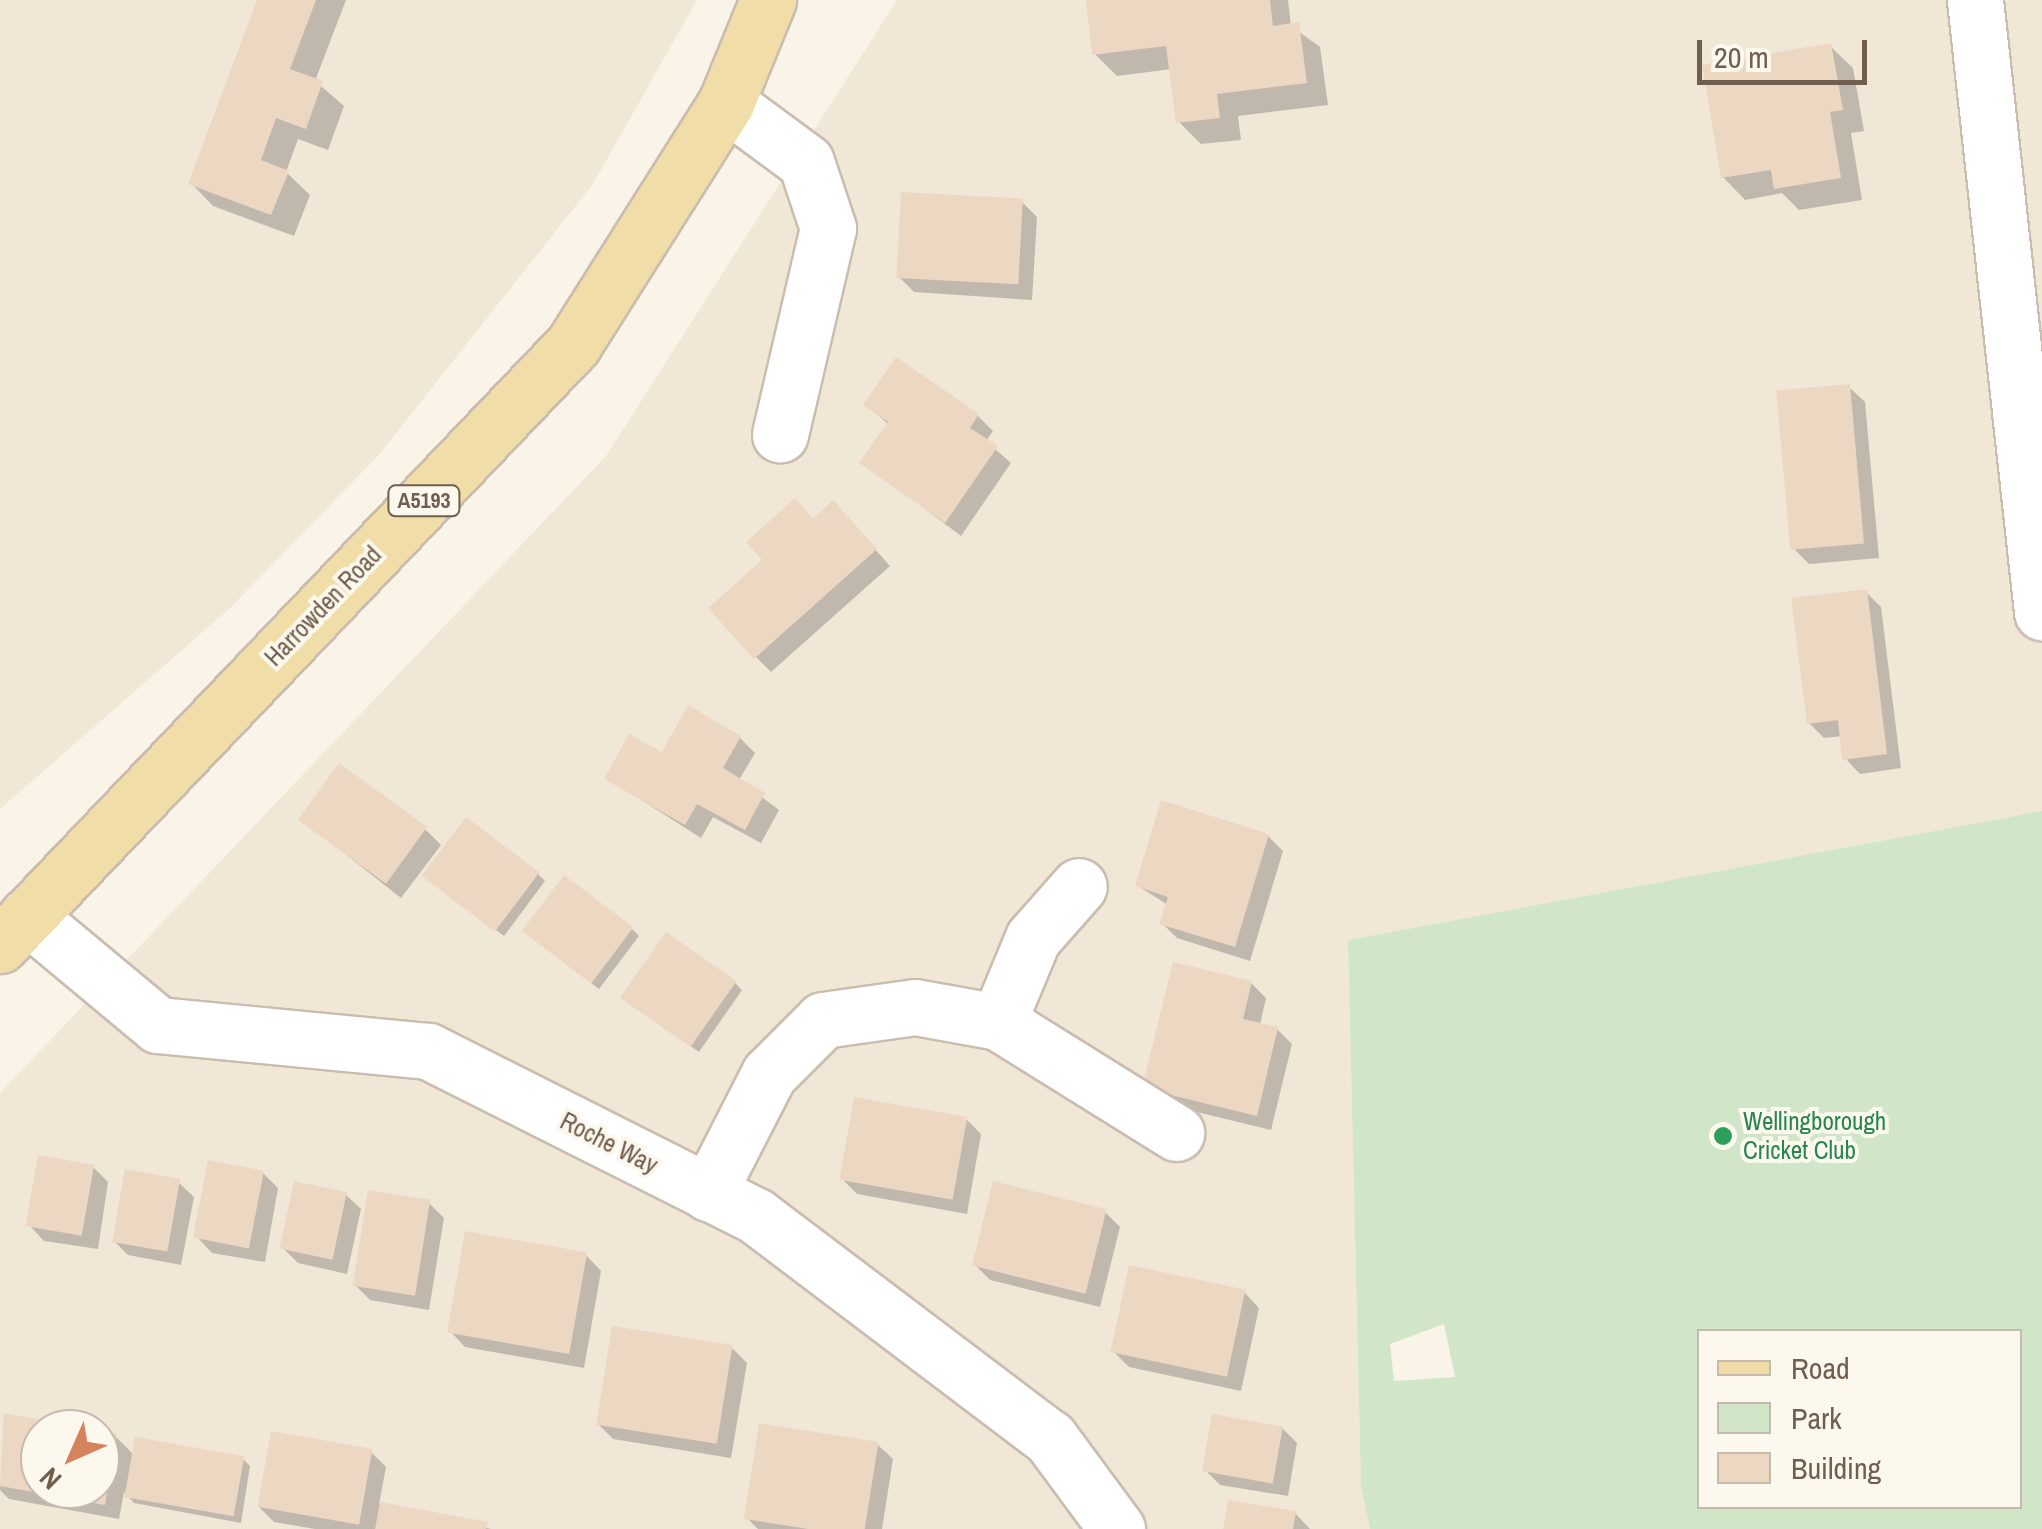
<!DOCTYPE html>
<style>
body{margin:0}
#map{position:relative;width:2042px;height:1529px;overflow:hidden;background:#faf4e8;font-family:"Archivo Narrow",sans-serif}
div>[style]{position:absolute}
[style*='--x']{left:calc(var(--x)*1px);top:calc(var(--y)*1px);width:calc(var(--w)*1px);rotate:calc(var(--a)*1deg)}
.residential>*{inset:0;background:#f0e7d7}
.green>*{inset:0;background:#d1e6c8}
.shadow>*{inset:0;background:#0003}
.building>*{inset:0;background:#ecd7c3;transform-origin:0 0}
.roads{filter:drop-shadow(2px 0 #cabdaf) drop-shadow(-2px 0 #cabdaf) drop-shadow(0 2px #cabdaf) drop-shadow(0 -2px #cabdaf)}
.minor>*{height:55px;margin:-27.5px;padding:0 27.5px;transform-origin:27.5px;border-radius:27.5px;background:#fff}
.major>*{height:55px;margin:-27.5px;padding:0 27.5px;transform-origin:27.5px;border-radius:27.5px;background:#f0dda8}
.dots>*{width:28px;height:28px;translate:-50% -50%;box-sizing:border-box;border:5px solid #fdf8ed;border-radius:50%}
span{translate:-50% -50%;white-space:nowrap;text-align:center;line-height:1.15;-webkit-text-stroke:8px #fdf8ed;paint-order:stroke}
.shield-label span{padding:2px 8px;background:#fdf8ed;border:2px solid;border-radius:8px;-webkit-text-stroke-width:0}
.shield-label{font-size:22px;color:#705e4f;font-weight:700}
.street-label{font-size:25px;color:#705e4f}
.leisure-label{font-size:25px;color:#27864d}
.left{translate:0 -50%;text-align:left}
.legend{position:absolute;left:1697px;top:1329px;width:325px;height:180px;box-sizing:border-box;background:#fdf8ed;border:2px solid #c5baae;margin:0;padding:12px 18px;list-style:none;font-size:30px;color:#705e4f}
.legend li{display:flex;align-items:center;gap:20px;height:50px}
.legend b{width:50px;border:2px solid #c5baae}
.north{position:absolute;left:20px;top:1409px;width:100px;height:100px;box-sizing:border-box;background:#fdf8ed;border:2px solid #c5baae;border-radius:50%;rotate:225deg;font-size:28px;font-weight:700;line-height:40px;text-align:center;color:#705e4f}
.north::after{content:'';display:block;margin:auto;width:35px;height:45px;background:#d5835c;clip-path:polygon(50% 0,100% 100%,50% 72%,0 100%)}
.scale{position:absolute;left:1697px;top:40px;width:170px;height:45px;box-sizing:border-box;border:5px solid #705e4f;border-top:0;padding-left:12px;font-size:30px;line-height:35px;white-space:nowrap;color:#705e4f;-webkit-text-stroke:8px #fdf8ed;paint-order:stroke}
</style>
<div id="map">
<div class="residential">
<div style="clip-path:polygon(0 0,697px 0,593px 184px,378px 456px,230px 608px,0 809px)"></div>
<div style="clip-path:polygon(evenodd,897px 0,2042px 0,2042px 811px,1348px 940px,1361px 1488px,1370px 1529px,0 1529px,0 1093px,606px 456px,897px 0,40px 1429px,100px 1429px,100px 1489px,40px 1489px,40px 1429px)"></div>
</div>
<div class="green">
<div style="clip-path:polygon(evenodd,2042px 811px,2042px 1529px,1370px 1529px,1361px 1488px,1348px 940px,2042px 811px,1444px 1324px,1455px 1377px,1394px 1381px,1390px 1344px,1444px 1324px,2042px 811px,1700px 1332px,2020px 1332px,2020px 1506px,1700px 1506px,1700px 1332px)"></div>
</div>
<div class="shadow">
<div style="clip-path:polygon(260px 0,346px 0,315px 81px,344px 106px,328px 150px,298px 139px,286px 172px,310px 195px,294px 236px,213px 206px,191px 183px)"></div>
<div style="clip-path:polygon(1089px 0,1288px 0,1291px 26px,1320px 47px,1328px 105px,1238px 116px,1241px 140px,1201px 144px,1179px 122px,1172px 69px,1117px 76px,1095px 54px)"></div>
<div style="clip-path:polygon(1830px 46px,1853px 68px,1864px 131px,1851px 133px,1862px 200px,1799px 210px,1782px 193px,1745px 200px,1723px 177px)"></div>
<div style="clip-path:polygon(1022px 202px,1037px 217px,1032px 300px,914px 292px,899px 277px)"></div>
<div style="clip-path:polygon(1849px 387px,1865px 402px,1879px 558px,1809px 564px,1794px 549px)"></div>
<div style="clip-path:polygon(866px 404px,978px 416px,993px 431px,986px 441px,1011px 463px,961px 536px,863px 462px,889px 425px)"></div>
<div style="clip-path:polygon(848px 519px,890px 566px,771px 672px,756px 657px,814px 522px)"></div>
<div style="clip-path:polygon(1866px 592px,1881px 607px,1901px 768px,1860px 774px,1845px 758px,1842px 736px,1824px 738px,1809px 723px)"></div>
<div style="clip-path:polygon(740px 738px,755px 753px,739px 780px,779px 810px,761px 843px,713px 817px,701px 838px,607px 778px,663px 756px)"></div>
<div style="clip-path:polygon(301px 819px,426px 830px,441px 845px,401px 898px)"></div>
<div style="clip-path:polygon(1268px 836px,1283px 851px,1250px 961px,1177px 938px,1162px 923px,1168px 905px,1138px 886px)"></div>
<div style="clip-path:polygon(538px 874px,545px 881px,504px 936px,432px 882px)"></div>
<div style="clip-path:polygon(632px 929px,639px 936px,599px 989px,532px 938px)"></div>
<div style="clip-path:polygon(735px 983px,742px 990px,699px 1052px,631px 1005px)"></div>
<div style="clip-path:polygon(1251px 983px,1266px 998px,1260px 1025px,1277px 1029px,1292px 1044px,1271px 1130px,1160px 1103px,1145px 1088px)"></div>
<div style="clip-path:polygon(966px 1119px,981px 1134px,967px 1214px,857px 1194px,842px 1179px)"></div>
<div style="clip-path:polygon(93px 1167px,108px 1182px,98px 1249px,44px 1241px,29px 1225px)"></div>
<div style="clip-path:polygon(263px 1173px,278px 1188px,265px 1262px,212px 1253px,197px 1237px)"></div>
<div style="clip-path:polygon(178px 1182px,194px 1197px,181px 1265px,128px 1255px,113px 1240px)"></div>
<div style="clip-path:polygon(345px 1194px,361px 1209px,347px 1274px,298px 1263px,283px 1248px)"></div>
<div style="clip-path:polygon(429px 1203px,444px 1218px,429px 1310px,370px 1300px,355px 1285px)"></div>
<div style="clip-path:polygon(1105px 1212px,1120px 1227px,1100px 1307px,990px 1280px,974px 1264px)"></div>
<div style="clip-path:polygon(586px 1255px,601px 1271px,584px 1368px,465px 1347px,450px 1331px)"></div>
<div style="clip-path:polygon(1244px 1292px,1259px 1308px,1241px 1391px,1129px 1367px,1113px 1351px)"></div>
<div style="clip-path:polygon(732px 1348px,747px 1363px,731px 1458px,613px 1439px,598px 1424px)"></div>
<div style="clip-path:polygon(6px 1416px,74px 1429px,40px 1429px,40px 1489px,100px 1489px,100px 1434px,116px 1437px,134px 1455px,243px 1459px,250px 1466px,241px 1523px,134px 1503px,124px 1492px,119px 1519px,9px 1499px,0 1490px)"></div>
<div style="clip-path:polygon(1282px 1428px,1297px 1443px,1288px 1496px,1220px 1485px,1205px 1470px)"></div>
<div style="clip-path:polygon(877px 1444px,893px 1459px,882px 1529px,758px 1529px,747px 1518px)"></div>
<div style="clip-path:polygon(371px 1452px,386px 1467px,379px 1504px,491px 1529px,315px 1529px,274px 1522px,259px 1507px)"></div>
<div style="clip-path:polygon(1295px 1513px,1310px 1529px,1226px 1529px)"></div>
</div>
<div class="building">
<div style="clip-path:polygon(257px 0,316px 0,290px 69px,323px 81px,306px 129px,276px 118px,261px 160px,289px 171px,271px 215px,188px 184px)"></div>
<div style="clip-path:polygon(1086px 0,1270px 0,1273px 26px,1299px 22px,1307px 83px,1217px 94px,1220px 118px,1176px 123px,1166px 46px,1092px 55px)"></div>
<div style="clip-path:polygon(1831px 43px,1843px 110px,1830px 112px,1841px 178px,1774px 189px,1771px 170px,1721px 178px,1702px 65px)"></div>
<div style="left:901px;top:192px;width:122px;height:86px;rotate:3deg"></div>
<div style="clip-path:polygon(896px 357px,979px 414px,970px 428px,998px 446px,945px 523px,859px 463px,888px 422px,863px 405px)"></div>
<div style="left:1850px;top:384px;width:160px;height:74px;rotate:85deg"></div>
<div style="clip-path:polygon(795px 498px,813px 519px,833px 500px,877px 549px,754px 659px,708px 608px,762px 560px,746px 542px)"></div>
<div style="clip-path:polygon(1867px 589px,1887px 754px,1842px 760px,1838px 720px,1807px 724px,1791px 598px)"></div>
<div style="clip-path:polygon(688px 705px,741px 736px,723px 768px,765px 793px,745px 830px,697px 804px,685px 825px,604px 779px,629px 734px,662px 752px)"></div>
<div style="left:339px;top:763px;width:109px;height:70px;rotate:36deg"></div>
<div style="clip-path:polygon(1161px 800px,1269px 834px,1235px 947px,1159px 924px,1168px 897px,1135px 886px)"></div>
<div style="left:466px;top:817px;width:92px;height:74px;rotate:37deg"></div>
<div style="left:564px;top:875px;width:87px;height:70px;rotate:37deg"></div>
<div style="left:666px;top:932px;width:86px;height:80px;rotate:35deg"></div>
<div style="clip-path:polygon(1173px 962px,1252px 981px,1243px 1019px,1278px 1027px,1257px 1116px,1142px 1088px)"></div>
<div style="left:854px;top:1097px;width:115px;height:84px;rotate:10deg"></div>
<div style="left:38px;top:1155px;width:57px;height:72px;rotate:10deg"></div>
<div style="left:208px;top:1160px;width:57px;height:79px;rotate:11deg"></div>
<div style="left:125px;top:1169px;width:56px;height:74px;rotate:10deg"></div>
<div style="left:294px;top:1181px;width:54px;height:69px;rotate:12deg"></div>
<div style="left:993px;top:1181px;width:117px;height:87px;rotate:14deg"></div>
<div style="left:368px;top:1190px;width:63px;height:97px;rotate:9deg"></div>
<div style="left:465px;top:1231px;width:124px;height:103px;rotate:10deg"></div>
<div style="left:1129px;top:1265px;width:119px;height:89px;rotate:12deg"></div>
<div style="left:612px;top:1326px;width:122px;height:100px;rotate:9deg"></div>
<div style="clip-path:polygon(4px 1413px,79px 1427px,40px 1429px,40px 1489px,100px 1489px,100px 1431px,117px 1434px,105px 1505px,0 1486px)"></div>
<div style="left:1212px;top:1414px;width:72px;height:58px;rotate:10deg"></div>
<div style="left:759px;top:1423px;width:121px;height:97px;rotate:9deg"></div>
<div style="left:271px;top:1431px;width:103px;height:77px;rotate:10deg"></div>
<div style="left:135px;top:1437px;width:111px;height:61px;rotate:10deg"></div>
<div style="clip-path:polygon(1228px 1500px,1296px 1511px,1293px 1529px,1223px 1529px)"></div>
<div style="clip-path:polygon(380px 1502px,488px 1522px,486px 1529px,375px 1529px)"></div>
</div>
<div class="roads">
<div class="minor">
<div style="--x:1975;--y:0;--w:616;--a:83.75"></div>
<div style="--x:726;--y:103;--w:99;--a:36.4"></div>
<div style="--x:806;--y:162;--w:70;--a:71.6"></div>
<div style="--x:828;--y:228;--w:212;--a:103.1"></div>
<div style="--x:27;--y:916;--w:170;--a:39.8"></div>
<div style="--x:158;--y:1025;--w:271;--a:5.5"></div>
<div style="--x:428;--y:1051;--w:367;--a:26.7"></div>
<div style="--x:756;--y:1216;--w:368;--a:37.1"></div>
<div style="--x:1050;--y:1438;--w:113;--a:53.6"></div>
<div style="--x:998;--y:1022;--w:91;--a:-67.4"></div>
<div style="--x:1033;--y:938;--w:69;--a:-48.5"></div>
<div style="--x:708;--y:1193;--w:134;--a:-62.9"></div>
<div style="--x:769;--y:1074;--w:76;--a:-45"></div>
<div style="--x:823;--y:1020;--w:93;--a:-8"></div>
<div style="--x:915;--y:1007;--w:84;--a:10.2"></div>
<div style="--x:998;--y:1022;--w:210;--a:31.9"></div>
</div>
<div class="major">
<div style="--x:0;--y:945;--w:830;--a:-46.32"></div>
<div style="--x:573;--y:345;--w:286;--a:-57.7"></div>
<div style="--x:726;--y:103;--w:111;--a:-67.8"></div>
</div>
</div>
<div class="dots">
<div style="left:1723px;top:1136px;background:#2e9e5b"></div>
</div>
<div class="shield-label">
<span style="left:424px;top:501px">A5193</span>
</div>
<div class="street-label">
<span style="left:323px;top:606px;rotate:-46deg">Harrowden Road</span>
<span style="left:609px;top:1143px;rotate:27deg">Roche Way</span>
</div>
<div class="leisure-label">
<span class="left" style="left:1743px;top:1136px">Wellingborough<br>Cricket Club</span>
</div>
<ul class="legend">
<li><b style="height:12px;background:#f0dda8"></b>Road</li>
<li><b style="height:28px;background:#d1e6c8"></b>Park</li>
<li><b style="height:28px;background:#ecd7c3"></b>Building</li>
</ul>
<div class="north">N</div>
<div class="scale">20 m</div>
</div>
